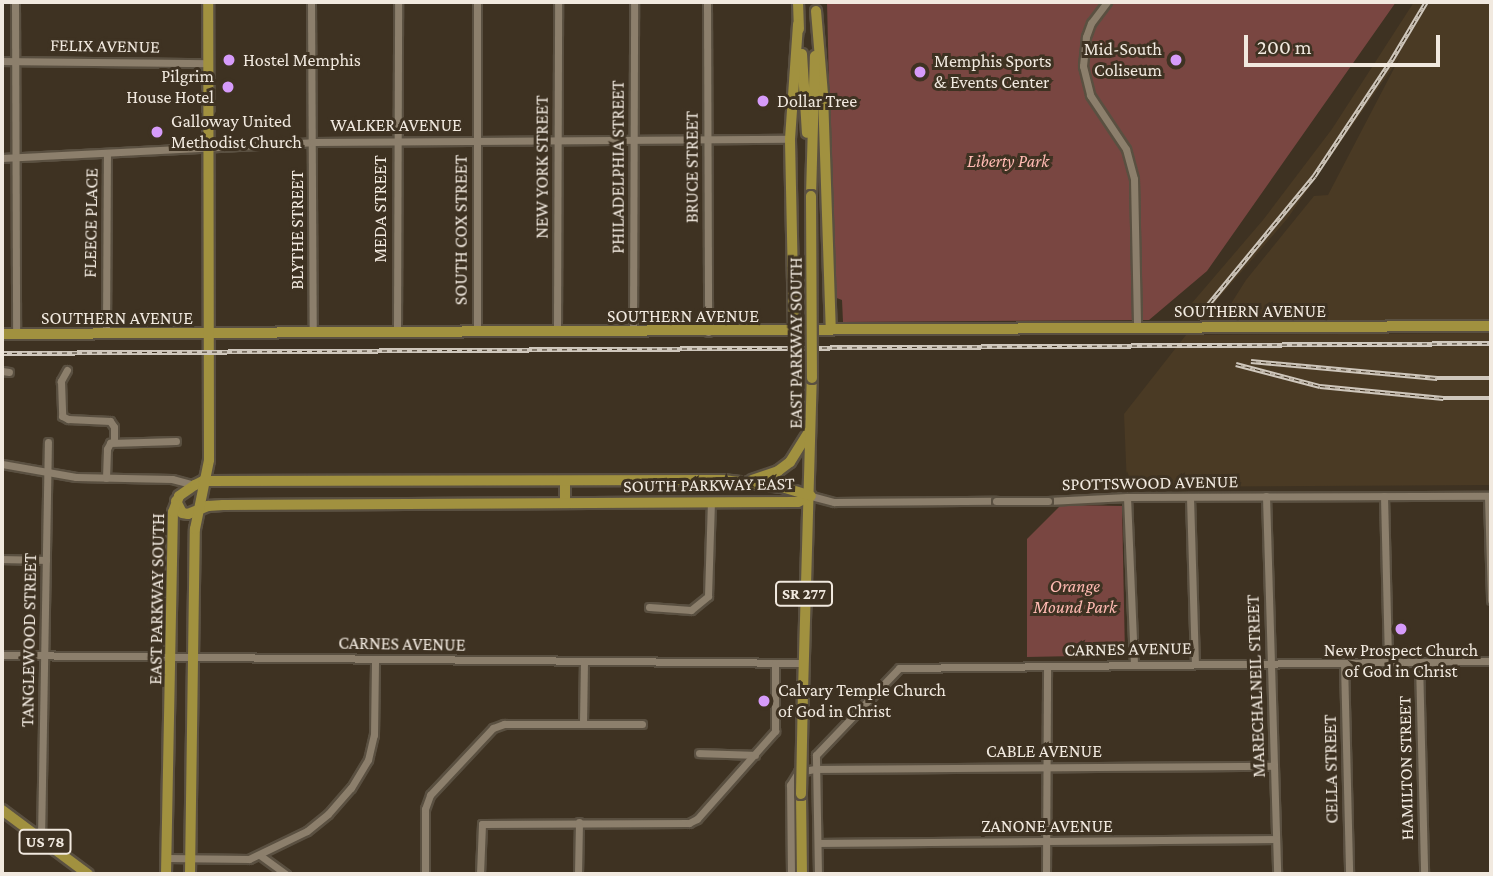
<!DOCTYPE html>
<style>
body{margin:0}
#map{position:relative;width:1493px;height:876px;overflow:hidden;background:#3e3222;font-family:"Crimson Pro",serif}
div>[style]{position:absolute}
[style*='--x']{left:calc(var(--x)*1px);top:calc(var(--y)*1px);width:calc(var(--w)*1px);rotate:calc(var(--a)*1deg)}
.built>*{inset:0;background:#4a3a24}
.green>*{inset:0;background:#794641}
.roads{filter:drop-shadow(2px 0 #5a5041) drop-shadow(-2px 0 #5a5041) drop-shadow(0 2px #5a5041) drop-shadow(0 -2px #5a5041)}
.minor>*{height:7px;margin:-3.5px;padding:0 3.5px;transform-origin:3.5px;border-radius:3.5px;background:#8c7f6c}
.major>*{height:10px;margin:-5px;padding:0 5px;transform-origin:5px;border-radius:5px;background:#a1913f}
.rail>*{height:4.5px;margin-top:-2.25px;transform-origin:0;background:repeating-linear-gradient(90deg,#3e3222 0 5px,#cfc7bc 0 10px);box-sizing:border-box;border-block:2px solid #cfc7bc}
.bridges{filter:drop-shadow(2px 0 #5a5041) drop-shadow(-2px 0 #5a5041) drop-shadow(0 2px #5a5041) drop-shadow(0 -2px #5a5041)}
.minor-bridge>*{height:7px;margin:-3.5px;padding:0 3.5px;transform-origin:3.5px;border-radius:3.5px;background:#8c7f6c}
.major-bridge>*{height:10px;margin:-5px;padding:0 5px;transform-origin:5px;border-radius:5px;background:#a1913f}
.dots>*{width:19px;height:19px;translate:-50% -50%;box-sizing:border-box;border:4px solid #3e3222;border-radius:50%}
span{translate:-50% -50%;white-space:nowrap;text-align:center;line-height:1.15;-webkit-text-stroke:6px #3e3222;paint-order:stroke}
.shield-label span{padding:2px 5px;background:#3e3222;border:2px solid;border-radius:5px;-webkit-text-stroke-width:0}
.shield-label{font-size:16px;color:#f1e9df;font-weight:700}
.street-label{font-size:18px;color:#f1e9df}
.poi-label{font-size:18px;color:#f1e9df}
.right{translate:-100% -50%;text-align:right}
.left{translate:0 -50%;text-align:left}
.park-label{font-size:18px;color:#ffbab2;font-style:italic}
.frame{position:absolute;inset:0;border:4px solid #f1e9df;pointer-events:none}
.scale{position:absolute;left:1244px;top:35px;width:196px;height:32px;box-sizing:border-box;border:4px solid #f1e9df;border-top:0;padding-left:9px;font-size:21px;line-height:24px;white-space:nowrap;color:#f1e9df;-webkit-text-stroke:5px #3e3222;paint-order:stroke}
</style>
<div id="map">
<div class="built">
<div style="clip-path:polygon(1414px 2px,1491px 2px,1491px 320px,1237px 324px,1220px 321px,1246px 280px,1314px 196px,1328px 195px,1400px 57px,1287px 219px,1203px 316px,1180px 317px,1263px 220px,1332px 129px)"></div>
<div style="clip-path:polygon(1491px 333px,1491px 485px,1127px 487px,1124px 414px,1186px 335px)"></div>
</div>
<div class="green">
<div style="clip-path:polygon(827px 2px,1396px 2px,1207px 271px,1149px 320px,843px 322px,842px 300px,834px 297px)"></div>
<div style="clip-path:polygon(1061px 505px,1122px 506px,1125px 655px,1027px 657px,1027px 539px)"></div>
</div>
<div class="roads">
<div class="minor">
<div style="--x:15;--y:2;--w:332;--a:89.8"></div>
<div style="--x:311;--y:2;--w:330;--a:89.7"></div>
<div style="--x:707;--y:2;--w:330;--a:89.8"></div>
<div style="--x:1107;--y:2;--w:26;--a:127"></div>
<div style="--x:1091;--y:23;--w:15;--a:110"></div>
<div style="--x:1086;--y:37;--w:29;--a:96"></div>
<div style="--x:1083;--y:66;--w:30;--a:76"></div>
<div style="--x:1090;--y:95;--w:65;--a:56.3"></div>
<div style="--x:1126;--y:149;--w:31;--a:75"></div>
<div style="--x:1134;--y:179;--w:149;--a:88.8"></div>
<div style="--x:2;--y:61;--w:206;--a:0.6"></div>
<div style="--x:2;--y:158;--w:311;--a:-2.9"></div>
<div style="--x:313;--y:142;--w:477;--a:-0.4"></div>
<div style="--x:397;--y:332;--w:330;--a:-89.8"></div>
<div style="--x:477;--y:332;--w:330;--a:-90"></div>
<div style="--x:557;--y:332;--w:330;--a:-89.8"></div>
<div style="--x:633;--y:332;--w:330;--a:-89.8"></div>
<div style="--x:106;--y:334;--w:181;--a:-89.7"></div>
<div style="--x:67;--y:370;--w:13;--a:119"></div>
<div style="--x:61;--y:381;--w:35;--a:88"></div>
<div style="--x:62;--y:416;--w:7;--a:27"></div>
<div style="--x:68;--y:419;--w:42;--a:2.7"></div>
<div style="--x:110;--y:421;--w:7;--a:56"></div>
<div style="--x:114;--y:427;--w:14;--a:90"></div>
<div style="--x:2;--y:371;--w:7;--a:8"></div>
<div style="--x:2;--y:464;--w:75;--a:10"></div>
<div style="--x:76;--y:477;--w:96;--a:1.2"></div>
<div style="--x:172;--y:479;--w:24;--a:15"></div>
<div style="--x:106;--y:478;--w:29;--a:-88"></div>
<div style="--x:107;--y:449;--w:7;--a:-63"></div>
<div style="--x:110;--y:443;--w:66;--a:-1.7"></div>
<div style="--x:811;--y:496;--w:24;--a:15"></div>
<div style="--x:834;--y:502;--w:162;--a:-0.4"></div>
<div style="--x:1266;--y:496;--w:378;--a:88.3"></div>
<div style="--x:1384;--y:496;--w:166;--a:88.6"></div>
<div style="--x:1488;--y:496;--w:104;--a:88.3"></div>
<div style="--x:1127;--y:497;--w:168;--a:87.6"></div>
<div style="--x:1190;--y:497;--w:167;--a:88.3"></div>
<div style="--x:1048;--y:501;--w:79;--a:-2.9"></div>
<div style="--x:1127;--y:497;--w:364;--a:-0.2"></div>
<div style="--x:2;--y:559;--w:44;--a:1.3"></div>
<div style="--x:649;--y:607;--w:42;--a:4.1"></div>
<div style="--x:691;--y:610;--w:22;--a:-39"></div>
<div style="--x:708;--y:596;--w:93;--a:-88.2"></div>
<div style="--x:2;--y:655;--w:801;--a:0.57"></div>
<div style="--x:1419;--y:662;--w:212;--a:88.6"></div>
<div style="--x:1344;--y:663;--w:211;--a:88.6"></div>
<div style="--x:583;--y:724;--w:62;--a:-89.1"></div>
<div style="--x:699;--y:753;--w:56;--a:2"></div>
<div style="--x:41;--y:839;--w:397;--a:-89"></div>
<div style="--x:818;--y:843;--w:458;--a:-0.5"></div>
<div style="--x:261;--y:856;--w:31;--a:36"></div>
<div style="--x:167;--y:858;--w:82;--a:0.7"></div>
<div style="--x:249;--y:859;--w:64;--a:-25.8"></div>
<div style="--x:307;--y:831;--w:27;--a:-39"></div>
<div style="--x:328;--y:814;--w:35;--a:-49"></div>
<div style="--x:351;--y:788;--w:33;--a:-59"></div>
<div style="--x:368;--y:760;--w:26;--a:-77"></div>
<div style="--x:374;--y:735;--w:76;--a:-89.2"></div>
<div style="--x:425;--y:874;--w:65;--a:-90"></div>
<div style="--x:425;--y:809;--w:15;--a:-70"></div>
<div style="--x:430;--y:795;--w:92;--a:-46.8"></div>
<div style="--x:493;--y:728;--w:12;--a:-20"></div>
<div style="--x:504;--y:724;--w:138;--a:0"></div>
<div style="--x:480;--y:874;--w:50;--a:-87.7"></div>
<div style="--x:482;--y:824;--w:207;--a:-0.3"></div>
<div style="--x:689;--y:823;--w:9;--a:-27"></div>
<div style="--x:697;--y:819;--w:118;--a:-48.4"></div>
<div style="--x:775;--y:731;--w:68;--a:-90"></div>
<div style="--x:578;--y:874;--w:52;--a:-88.9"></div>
<div style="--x:791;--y:874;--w:89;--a:-90.6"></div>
<div style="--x:790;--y:785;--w:15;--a:-58"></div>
<div style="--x:798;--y:772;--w:17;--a:-10"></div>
<div style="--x:815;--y:769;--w:459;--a:-0.4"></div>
<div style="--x:818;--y:874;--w:119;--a:-91"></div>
<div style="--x:816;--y:755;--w:120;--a:-46.3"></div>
<div style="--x:899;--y:668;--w:592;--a:-0.68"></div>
<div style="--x:1046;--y:874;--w:208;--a:-89.7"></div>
</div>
<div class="major">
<div style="--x:798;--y:2;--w:27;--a:88"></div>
<div style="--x:816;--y:11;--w:83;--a:85.2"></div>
<div style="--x:823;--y:94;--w:236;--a:88.1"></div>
<div style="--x:802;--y:54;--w:79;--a:86.4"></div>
<div style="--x:811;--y:196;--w:140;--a:-88.4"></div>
<div style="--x:794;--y:331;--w:192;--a:-91.2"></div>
<div style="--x:790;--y:139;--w:115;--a:-86"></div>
<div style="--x:2;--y:334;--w:1489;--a:-0.31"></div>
<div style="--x:752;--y:480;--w:28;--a:-19"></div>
<div style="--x:778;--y:471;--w:15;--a:-37"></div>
<div style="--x:790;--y:462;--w:36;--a:-58"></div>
<div style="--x:565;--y:481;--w:21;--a:90"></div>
<div style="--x:176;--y:501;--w:13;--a:63"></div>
<div style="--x:182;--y:513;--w:6;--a:9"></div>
<div style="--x:188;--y:514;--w:22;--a:-22"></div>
<div style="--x:208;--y:506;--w:15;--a:-4"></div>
<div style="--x:223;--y:505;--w:575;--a:-0.3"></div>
<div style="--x:798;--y:502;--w:14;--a:-25"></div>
<div style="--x:803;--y:692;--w:314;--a:-88.4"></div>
<div style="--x:801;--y:794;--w:80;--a:89.3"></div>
<div style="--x:2;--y:810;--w:107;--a:36.7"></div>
<div style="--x:166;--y:874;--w:362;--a:-88.9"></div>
<div style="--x:173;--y:512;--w:17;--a:-69"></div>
<div style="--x:179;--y:496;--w:19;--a:-35"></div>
<div style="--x:195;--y:485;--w:9;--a:-27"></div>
<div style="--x:203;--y:481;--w:520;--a:-0.11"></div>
<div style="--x:723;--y:480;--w:59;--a:6.8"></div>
<div style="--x:782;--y:487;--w:30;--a:17"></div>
<div style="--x:190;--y:874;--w:345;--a:-89.2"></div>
<div style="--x:195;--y:529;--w:70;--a:-78.5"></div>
<div style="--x:209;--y:460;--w:458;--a:-90.1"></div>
</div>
</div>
<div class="rail">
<div style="--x:1197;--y:318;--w:184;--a:-50.5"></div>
<div style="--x:1314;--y:176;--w:141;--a:-56.3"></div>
<div style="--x:1392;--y:59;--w:66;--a:-59.2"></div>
<div style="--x:2;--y:353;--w:1489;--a:-0.38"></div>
<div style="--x:1251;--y:361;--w:187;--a:5.2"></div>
<div style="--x:1437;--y:378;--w:54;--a:0"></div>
<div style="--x:1236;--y:364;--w:87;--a:14.7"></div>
<div style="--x:1320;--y:386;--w:124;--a:5.6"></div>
<div style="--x:1443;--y:398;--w:48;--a:0"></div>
</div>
<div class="bridges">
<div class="minor-bridge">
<div style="--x:996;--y:501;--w:52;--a:0"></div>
</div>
<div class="major-bridge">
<div style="--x:811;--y:196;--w:182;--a:89.7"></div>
<div style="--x:801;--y:794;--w:102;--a:-88.9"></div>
</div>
</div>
<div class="dots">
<div style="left:229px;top:60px;background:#d69bfa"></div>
<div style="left:1176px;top:60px;background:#d69bfa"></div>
<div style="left:920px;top:72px;background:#d69bfa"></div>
<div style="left:228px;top:87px;background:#d69bfa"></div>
<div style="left:763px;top:101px;background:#d69bfa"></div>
<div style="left:157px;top:132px;background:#d69bfa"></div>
<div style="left:1401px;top:629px;background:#d69bfa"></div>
<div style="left:764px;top:701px;background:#d69bfa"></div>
</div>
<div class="shield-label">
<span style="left:804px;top:594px">SR 277</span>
<span style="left:45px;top:842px">US 78</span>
</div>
<div class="street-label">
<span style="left:105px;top:46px;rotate:1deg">FELIX AVENUE</span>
<span style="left:396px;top:125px">WALKER AVENUE</span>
<span style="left:542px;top:167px;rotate:-90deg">NEW YORK STREET</span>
<span style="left:618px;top:167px;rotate:-90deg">PHILADELPHIA STREET</span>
<span style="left:692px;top:167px;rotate:-90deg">BRUCE STREET</span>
<span style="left:380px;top:209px;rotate:-90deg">MEDA STREET</span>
<span style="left:91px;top:223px;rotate:-89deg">FLEECE PLACE</span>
<span style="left:297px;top:230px;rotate:-90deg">BLYTHE STREET</span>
<span style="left:461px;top:230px;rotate:-90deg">SOUTH COX STREET</span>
<span style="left:1250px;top:311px">SOUTHERN AVENUE</span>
<span style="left:683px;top:316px">SOUTHERN AVENUE</span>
<span style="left:117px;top:318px">SOUTHERN AVENUE</span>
<span style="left:796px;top:343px;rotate:-90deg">EAST PARKWAY SOUTH</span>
<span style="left:1150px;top:483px;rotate:-1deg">SPOTTSWOOD AVENUE</span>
<span style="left:709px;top:485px;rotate:-1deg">SOUTH PARKWAY EAST</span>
<span style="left:157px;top:599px;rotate:-89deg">EAST PARKWAY SOUTH</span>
<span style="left:29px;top:640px;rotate:-89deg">TANGLEWOOD STREET</span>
<span style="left:402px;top:644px;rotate:1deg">CARNES AVENUE</span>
<span style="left:1128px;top:649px;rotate:-1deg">CARNES AVENUE</span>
<span style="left:1256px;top:686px;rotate:-92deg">MARECHALNEIL STREET</span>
<span style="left:1044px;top:751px">CABLE AVENUE</span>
<span style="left:1406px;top:768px;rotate:-91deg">HAMILTON STREET</span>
<span style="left:1331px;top:769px;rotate:-91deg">CELLA STREET</span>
<span style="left:1047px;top:826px">ZANONE AVENUE</span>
</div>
<div class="poi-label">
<span class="right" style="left:1162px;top:60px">Mid-South<br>Coliseum</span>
<span class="left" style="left:243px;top:60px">Hostel Memphis</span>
<span class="left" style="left:934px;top:72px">Memphis Sports<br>&amp; Events Center</span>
<span class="right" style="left:214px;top:87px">Pilgrim<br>House Hotel</span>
<span class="left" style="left:777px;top:101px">Dollar Tree</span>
<span class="left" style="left:171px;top:132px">Galloway United<br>Methodist Church</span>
<span style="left:1401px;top:661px">New Prospect Church<br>of God in Christ</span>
<span class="left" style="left:778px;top:701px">Calvary Temple Church<br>of God in Christ</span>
</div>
<div class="park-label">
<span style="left:1008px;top:161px">Liberty Park</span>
<span style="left:1075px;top:597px">Orange<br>Mound Park</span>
</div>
<div class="frame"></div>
<div class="scale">200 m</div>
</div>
